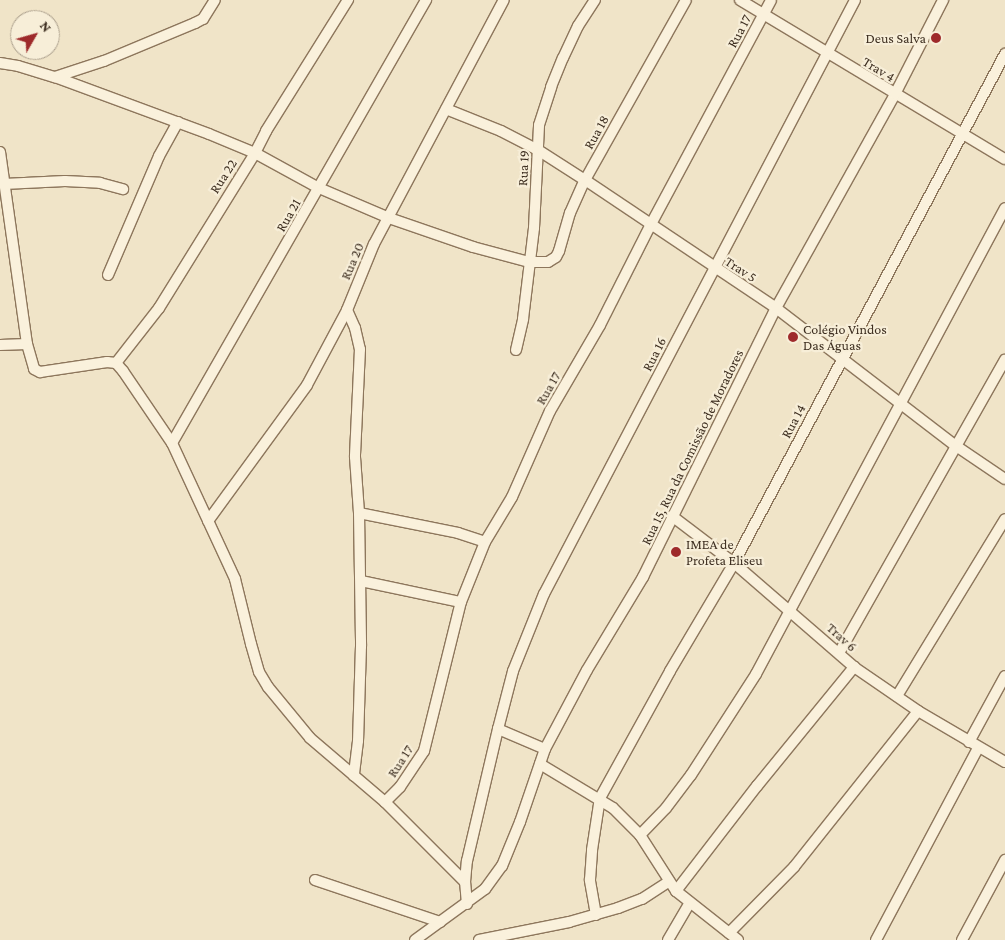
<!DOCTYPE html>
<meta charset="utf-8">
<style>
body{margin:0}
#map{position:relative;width:1005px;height:940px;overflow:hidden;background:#f0e4c8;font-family:"Crimson Pro",serif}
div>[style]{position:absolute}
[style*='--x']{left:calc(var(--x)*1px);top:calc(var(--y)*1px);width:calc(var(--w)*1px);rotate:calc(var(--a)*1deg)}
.roads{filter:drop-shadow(1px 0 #8d765c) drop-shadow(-1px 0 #8d765c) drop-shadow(0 1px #8d765c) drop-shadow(0 -1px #8d765c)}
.street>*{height:10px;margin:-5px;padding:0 5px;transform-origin:5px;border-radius:5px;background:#faf1dc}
.dots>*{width:14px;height:14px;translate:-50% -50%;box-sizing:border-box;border:2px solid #f7eed8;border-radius:50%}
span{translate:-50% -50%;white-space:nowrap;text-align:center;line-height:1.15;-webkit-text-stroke:4.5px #f7eed8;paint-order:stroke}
.street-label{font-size:14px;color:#3d2e20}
.poi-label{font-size:14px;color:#3d2e20}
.right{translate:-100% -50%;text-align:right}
.left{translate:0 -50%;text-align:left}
.north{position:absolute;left:10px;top:10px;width:50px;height:50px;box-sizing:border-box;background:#f7eed8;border:1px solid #ada18e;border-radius:50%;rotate:52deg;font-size:14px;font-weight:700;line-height:20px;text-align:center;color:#3d2e20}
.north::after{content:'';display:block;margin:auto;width:18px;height:22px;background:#9e2a2b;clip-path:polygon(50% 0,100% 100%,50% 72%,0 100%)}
</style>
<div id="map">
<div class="roads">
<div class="street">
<div style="--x:740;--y:0;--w:309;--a:31"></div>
<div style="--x:0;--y:63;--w:18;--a:9"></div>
<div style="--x:18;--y:66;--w:39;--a:17"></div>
<div style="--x:55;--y:77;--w:164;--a:20.3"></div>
<div style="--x:209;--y:134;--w:50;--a:22.4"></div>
<div style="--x:255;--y:153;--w:73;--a:28.7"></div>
<div style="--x:319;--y:188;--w:76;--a:23.2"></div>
<div style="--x:389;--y:218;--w:89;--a:19"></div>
<div style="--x:473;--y:247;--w:58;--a:15"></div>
<div style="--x:529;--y:262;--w:19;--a:0"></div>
<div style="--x:548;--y:262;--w:9;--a:-32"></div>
<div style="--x:556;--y:257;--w:7;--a:-63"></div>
<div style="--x:559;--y:251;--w:40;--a:-74"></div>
<div style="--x:570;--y:213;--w:36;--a:-66"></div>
<div style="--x:585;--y:180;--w:206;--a:-60.7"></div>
<div style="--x:55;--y:77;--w:52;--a:-18.1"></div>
<div style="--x:104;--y:61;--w:99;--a:-22.7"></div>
<div style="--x:195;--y:23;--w:9;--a:-27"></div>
<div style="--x:203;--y:19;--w:22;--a:-58"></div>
<div style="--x:446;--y:109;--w:59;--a:21.8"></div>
<div style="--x:501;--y:131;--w:42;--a:27.2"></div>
<div style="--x:538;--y:150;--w:56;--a:32.6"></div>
<div style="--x:585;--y:180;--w:230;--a:33.8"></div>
<div style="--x:776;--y:308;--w:227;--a:37.5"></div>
<div style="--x:956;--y:446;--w:59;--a:34"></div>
<div style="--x:0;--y:152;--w:194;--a:82"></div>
<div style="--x:27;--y:344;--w:26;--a:74"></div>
<div style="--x:34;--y:369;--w:7;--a:27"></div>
<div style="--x:40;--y:372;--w:68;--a:-8.5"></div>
<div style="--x:107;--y:362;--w:9;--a:6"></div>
<div style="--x:116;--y:363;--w:11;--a:49"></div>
<div style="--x:123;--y:371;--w:87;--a:55.8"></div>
<div style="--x:172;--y:443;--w:150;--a:65.1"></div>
<div style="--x:235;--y:579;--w:67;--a:76.2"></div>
<div style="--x:251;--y:644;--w:29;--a:74"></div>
<div style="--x:259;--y:672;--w:17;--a:59"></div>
<div style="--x:268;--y:687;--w:66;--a:50.5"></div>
<div style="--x:310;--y:738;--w:99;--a:40.5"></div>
<div style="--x:385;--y:802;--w:113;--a:45"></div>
<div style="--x:4;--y:184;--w:61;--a:-2.8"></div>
<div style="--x:65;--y:181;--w:35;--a:3"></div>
<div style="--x:100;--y:183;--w:24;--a:15"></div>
<div style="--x:108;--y:275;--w:129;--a:-66.8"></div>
<div style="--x:159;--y:156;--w:39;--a:-61"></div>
<div style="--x:347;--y:310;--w:20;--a:66"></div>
<div style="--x:355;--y:328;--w:22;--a:77"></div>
<div style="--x:360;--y:349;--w:108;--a:92.7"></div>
<div style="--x:355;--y:457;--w:56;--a:85.9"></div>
<div style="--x:359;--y:513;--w:133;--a:89.1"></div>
<div style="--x:361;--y:646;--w:95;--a:91.8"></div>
<div style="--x:358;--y:741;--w:35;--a:97"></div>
<div style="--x:0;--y:345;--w:27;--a:-2"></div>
<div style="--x:516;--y:350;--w:32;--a:-77"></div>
<div style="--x:523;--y:319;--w:92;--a:-83.1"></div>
<div style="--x:534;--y:228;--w:103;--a:-87.2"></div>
<div style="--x:539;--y:125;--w:40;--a:-72"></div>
<div style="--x:551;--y:87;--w:31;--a:-68"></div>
<div style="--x:563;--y:58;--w:35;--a:-65"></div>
<div style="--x:578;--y:26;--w:31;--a:-57"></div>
<div style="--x:116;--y:363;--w:70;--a:-52"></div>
<div style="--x:159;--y:308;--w:182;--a:-58.2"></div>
<div style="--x:255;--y:153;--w:25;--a:-63"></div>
<div style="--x:266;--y:131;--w:155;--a:-58"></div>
<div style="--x:172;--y:443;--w:511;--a:-60.17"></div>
<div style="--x:359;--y:513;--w:101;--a:11.4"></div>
<div style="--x:458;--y:533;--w:28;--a:18"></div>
<div style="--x:672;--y:516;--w:78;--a:37.2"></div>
<div style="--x:734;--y:563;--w:159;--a:40.9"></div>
<div style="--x:854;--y:667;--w:78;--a:34.5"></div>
<div style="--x:918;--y:711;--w:101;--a:30.4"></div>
<div style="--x:208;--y:521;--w:168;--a:-53.9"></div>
<div style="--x:307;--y:385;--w:85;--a:-61.9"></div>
<div style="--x:347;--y:310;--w:71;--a:-67.8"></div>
<div style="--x:374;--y:244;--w:276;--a:-62"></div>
<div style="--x:361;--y:581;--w:102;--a:11.9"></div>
<div style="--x:839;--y:653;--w:337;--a:-60.5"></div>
<div style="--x:897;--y:696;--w:207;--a:-58.6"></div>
<div style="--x:498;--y:729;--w:51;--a:23.1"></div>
<div style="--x:969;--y:742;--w:75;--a:-61.4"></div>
<div style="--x:540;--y:764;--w:85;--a:31.1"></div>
<div style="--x:613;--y:808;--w:38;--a:45"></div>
<div style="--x:640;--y:835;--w:67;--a:57.3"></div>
<div style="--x:676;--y:891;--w:79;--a:38.3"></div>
<div style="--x:385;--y:802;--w:21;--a:-45"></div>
<div style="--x:400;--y:787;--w:43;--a:-56.3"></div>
<div style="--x:424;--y:751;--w:154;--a:-76.1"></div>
<div style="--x:461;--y:602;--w:65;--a:-68.2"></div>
<div style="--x:485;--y:542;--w:52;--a:-59"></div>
<div style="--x:512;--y:497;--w:94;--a:-66.2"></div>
<div style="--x:550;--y:411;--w:99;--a:-59.8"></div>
<div style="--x:600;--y:325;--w:111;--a:-63.2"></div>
<div style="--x:650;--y:226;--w:256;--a:-61.8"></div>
<div style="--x:640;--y:835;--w:37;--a:-46"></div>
<div style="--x:666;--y:808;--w:41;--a:-52.9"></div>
<div style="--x:691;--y:775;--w:120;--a:-57.2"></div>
<div style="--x:756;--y:674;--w:528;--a:-61.88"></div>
<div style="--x:315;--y:880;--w:132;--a:18.6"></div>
<div style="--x:676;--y:891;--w:133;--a:-52.4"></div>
<div style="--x:757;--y:786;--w:154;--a:-50.8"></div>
<div style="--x:467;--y:904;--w:22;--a:-95"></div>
<div style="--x:465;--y:882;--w:21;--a:-85"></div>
<div style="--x:467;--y:861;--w:136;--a:-76.8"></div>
<div style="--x:498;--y:729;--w:60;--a:-75.5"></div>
<div style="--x:513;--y:671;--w:83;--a:-68.1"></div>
<div style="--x:544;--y:594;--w:670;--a:-62.36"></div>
<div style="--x:596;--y:915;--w:36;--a:-100"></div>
<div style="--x:590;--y:880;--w:30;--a:-86"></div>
<div style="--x:592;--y:850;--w:53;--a:-81.3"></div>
<div style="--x:600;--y:798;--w:145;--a:-61.1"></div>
<div style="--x:670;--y:671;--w:126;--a:-59.3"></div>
<div style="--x:734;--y:563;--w:577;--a:-61.97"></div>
<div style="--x:729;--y:933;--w:93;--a:-45.4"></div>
<div style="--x:794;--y:867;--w:199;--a:-51.5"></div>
<div style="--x:415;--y:940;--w:87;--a:-36.1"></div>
<div style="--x:485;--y:889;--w:29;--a:-54"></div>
<div style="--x:502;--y:866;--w:48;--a:-67.8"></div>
<div style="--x:520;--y:822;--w:77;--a:-71.1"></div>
<div style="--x:545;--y:749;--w:89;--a:-62"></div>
<div style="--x:587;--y:670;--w:109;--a:-58.9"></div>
<div style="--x:643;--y:577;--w:300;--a:-63.7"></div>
<div style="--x:776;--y:308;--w:245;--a:-60.9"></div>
<div style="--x:895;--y:94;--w:106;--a:-62.9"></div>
<div style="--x:479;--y:940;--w:92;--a:-11.3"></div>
<div style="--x:569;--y:922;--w:51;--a:-15.9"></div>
<div style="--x:618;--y:908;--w:26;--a:-21"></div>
<div style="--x:642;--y:899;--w:31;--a:-33"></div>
<div style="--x:668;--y:940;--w:42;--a:-59.7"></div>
<div style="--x:876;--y:940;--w:217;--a:-62"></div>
<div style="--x:962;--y:940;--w:91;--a:-61.7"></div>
</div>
</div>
<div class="dots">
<div style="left:936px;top:38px;background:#9e2a2b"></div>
<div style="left:793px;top:337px;background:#9e2a2b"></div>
<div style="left:676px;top:552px;background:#9e2a2b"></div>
</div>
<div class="street-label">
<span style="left:739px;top:31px;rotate:-62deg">Rua 17</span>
<span style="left:879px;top:69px;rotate:31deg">Trav 4</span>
<span style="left:596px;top:132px;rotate:-61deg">Rua 18</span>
<span style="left:523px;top:168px;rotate:-87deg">Rua 19</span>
<span style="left:223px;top:176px;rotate:-57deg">Rua 22</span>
<span style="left:288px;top:215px;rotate:-60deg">Rua 21</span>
<span style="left:352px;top:261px;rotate:-67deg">Rua 20</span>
<span style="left:741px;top:269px;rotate:33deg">Trav 5</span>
<span style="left:654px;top:354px;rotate:-63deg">Rua 16</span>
<span style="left:548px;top:388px;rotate:-60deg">Rua 17</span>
<span style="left:793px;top:421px;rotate:-62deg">Rua 14</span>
<span style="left:692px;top:447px;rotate:-64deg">Rua 15, Rua da Comissão de Moradores</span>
<span style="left:842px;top:637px;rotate:42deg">Trav 6</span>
<span style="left:400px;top:761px;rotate:-57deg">Rua 17</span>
</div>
<div class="poi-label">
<span class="right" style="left:926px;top:38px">Deus Salva</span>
<span class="left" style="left:803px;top:337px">Colégio Vindos<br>Das Águas</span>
<span class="left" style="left:686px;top:552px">IMEA de<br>Profeta Eliseu</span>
</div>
<div class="north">N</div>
</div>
